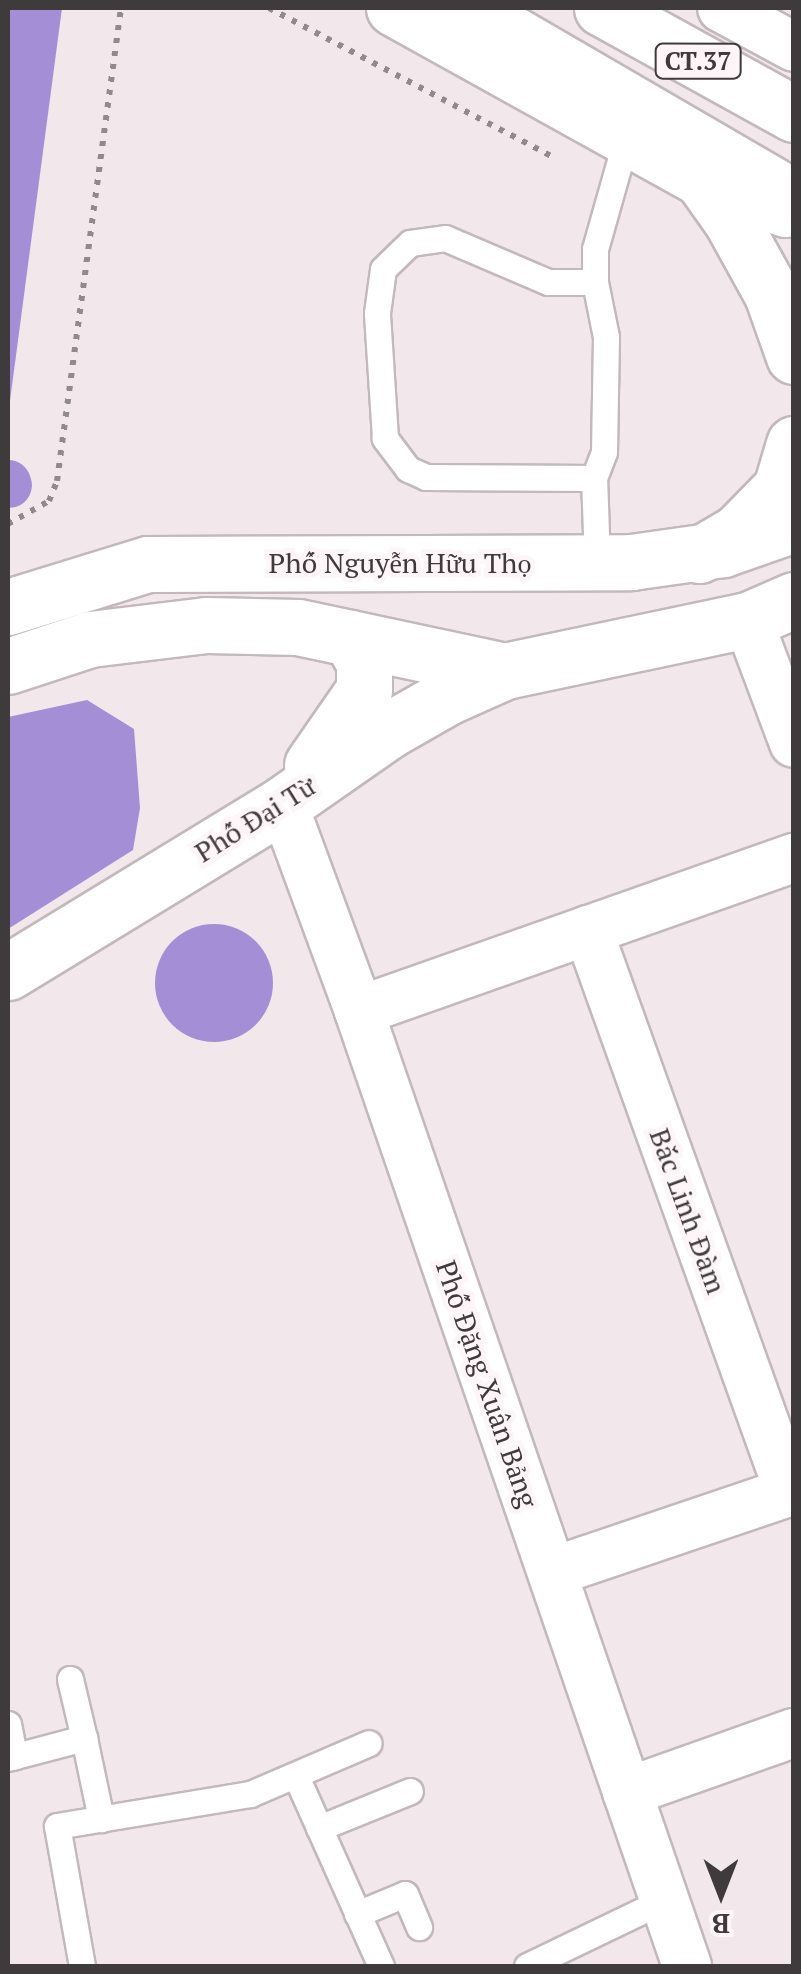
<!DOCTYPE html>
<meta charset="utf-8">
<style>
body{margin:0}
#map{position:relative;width:801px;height:1974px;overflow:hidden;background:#f2e7eb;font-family:"PT Serif",serif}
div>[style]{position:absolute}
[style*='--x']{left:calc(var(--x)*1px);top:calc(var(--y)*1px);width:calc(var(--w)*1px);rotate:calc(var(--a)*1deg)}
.water>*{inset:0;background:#a48ed5}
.round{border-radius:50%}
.canal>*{height:45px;margin:-22.5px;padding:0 22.5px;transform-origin:22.5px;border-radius:22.5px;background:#a48ed5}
.path>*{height:6px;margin-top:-3px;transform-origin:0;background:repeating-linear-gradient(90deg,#918a8d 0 5px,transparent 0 13px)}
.roads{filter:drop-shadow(2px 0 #c3b8bc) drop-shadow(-2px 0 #c3b8bc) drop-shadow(0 2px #c3b8bc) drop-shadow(0 -2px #c3b8bc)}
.service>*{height:25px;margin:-12.5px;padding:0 12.5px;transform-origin:12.5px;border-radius:12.5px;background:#fff}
.minor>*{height:48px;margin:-24px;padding:0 24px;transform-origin:24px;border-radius:24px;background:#fff}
.tertiary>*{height:55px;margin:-27.5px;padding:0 27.5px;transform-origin:27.5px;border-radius:27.5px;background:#fff}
.secondary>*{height:55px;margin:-27.5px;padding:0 27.5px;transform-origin:27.5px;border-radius:27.5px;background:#fff}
.primary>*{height:55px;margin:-27.5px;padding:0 27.5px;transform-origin:27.5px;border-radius:27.5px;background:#fff}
.motorway>*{height:55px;margin:-27.5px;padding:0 27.5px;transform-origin:27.5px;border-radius:27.5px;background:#fff}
span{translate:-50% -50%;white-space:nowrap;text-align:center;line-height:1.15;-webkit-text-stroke:10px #fef5f8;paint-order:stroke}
.shield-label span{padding:2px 8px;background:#fef5f8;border:2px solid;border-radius:8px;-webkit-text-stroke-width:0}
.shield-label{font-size:25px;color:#3f3b3d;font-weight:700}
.street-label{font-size:28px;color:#3f3b3d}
.frame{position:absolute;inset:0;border:10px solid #3f3b3d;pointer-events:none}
.north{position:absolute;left:671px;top:1844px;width:100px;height:100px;-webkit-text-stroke:8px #fef5f8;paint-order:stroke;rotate:180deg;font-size:28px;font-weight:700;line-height:40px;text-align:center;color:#3f3b3d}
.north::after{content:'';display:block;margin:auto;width:35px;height:45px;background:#3f3b3d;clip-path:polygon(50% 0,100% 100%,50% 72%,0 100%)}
</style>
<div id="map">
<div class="water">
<div style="clip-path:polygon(8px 8px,62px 8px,8px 416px)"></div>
<div style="clip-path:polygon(87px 700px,134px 729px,140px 808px,133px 850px,8px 929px,8px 717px)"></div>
<div class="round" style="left:155px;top:924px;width:118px;height:118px"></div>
</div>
<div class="canal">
<div style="--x:8;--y:482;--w:3;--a:72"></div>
</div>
<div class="path">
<div style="--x:269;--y:8;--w:321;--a:27.7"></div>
<div style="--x:8;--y:524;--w:47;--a:-29.3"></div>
<div style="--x:49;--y:501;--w:22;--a:-68"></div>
<div style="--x:57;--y:481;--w:477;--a:-82.3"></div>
</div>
<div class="roads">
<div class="service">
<div style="--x:594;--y:478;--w:168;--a:-179.7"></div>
<div style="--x:426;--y:477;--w:20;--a:-156"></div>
<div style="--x:408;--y:469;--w:39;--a:-127"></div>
<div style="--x:385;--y:438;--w:125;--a:-93.7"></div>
<div style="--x:377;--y:313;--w:44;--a:-82.2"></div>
<div style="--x:383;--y:269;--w:37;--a:-44"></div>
<div style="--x:410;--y:243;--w:35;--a:-8"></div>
<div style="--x:445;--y:238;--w:112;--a:23.1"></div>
<div style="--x:548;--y:282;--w:47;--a:0"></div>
<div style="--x:597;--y:562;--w:84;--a:-92"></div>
<div style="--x:594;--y:478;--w:28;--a:-69"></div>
<div style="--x:604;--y:452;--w:115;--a:-89"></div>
<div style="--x:606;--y:337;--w:56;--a:-101.3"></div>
<div style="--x:595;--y:282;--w:33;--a:-90"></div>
<div style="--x:595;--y:249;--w:117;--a:-74.2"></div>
<div style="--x:70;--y:1679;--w:61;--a:76.7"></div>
<div style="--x:8;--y:1724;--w:33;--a:79"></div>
<div style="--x:8;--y:1758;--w:79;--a:-14.7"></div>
<div style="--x:84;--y:1738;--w:83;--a:78.1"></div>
<div style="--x:296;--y:1776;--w:208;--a:65.9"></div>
<div style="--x:319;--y:1828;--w:98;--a:-22.1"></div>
<div style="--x:357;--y:1914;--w:52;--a:-22.6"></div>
<div style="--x:405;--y:1894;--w:36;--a:67"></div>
<div style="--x:82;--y:1966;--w:142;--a:-100.1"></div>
<div style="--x:57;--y:1826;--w:196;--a:-9.4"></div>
<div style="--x:250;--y:1794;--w:129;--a:-23.2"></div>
<div style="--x:527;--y:1966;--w:152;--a:-25.7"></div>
</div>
<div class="minor">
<div style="--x:722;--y:8;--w:82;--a:28.4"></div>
<div style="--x:748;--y:620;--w:131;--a:69.5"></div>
<div style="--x:283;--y:804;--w:221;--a:69.8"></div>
<div style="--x:359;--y:1011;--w:1010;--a:71.04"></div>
<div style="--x:588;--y:930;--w:596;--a:70.29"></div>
<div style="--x:359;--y:1011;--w:461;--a:-19.4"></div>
<div style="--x:552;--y:1572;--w:256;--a:-18.7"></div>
<div style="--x:627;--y:1792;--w:177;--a:-19.5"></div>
</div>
<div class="tertiary">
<div style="--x:312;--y:765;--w:91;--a:-55.3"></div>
<div style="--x:364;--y:690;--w:28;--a:-90"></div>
<div style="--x:364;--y:662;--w:28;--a:-120"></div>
<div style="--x:8;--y:972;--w:322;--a:-31.4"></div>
<div style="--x:283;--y:804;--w:129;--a:-34.9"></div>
<div style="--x:389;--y:730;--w:67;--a:-29.6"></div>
<div style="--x:447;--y:697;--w:64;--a:-24.1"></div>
</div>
<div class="secondary">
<div style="--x:8;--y:607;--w:146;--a:-17.1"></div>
<div style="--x:148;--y:564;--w:483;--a:-0.2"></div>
<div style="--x:631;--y:562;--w:93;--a:-8"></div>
<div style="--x:723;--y:549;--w:75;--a:-19.4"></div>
<div style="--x:8;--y:666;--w:86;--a:-18.2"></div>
<div style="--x:90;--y:639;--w:117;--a:-6.9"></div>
<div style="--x:206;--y:625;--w:92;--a:1.2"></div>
<div style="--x:298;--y:627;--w:212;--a:12"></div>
<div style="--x:505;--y:671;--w:248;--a:-11.9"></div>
<div style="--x:748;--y:620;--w:50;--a:-23.5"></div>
</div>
<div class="primary">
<div style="--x:394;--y:8;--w:352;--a:29"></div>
<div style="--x:702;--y:179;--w:89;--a:19.7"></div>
<div style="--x:702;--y:179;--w:50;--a:54.7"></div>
<div style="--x:731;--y:220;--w:85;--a:61"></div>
<div style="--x:772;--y:294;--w:66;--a:70.5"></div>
<div style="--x:699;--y:555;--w:45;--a:-30.5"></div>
<div style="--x:738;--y:532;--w:62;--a:-45.7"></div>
<div style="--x:781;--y:488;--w:46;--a:-73.5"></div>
</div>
<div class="motorway">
<div style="--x:468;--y:8;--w:377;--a:30.2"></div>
<div style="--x:602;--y:8;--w:219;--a:28.9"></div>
</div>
</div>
<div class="shield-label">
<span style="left:698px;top:61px">CT.37</span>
</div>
<div class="street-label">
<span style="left:400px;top:563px">Phố Nguyễn Hữu Thọ</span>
<span style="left:255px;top:819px;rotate:-32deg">Phố Đại Từ</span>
<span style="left:688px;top:1211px;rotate:70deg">Bắc Linh Đàm</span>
<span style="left:487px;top:1384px;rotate:71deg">Phố Đặng Xuân Bảng</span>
</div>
<div class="frame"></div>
<div class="north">B</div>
</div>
